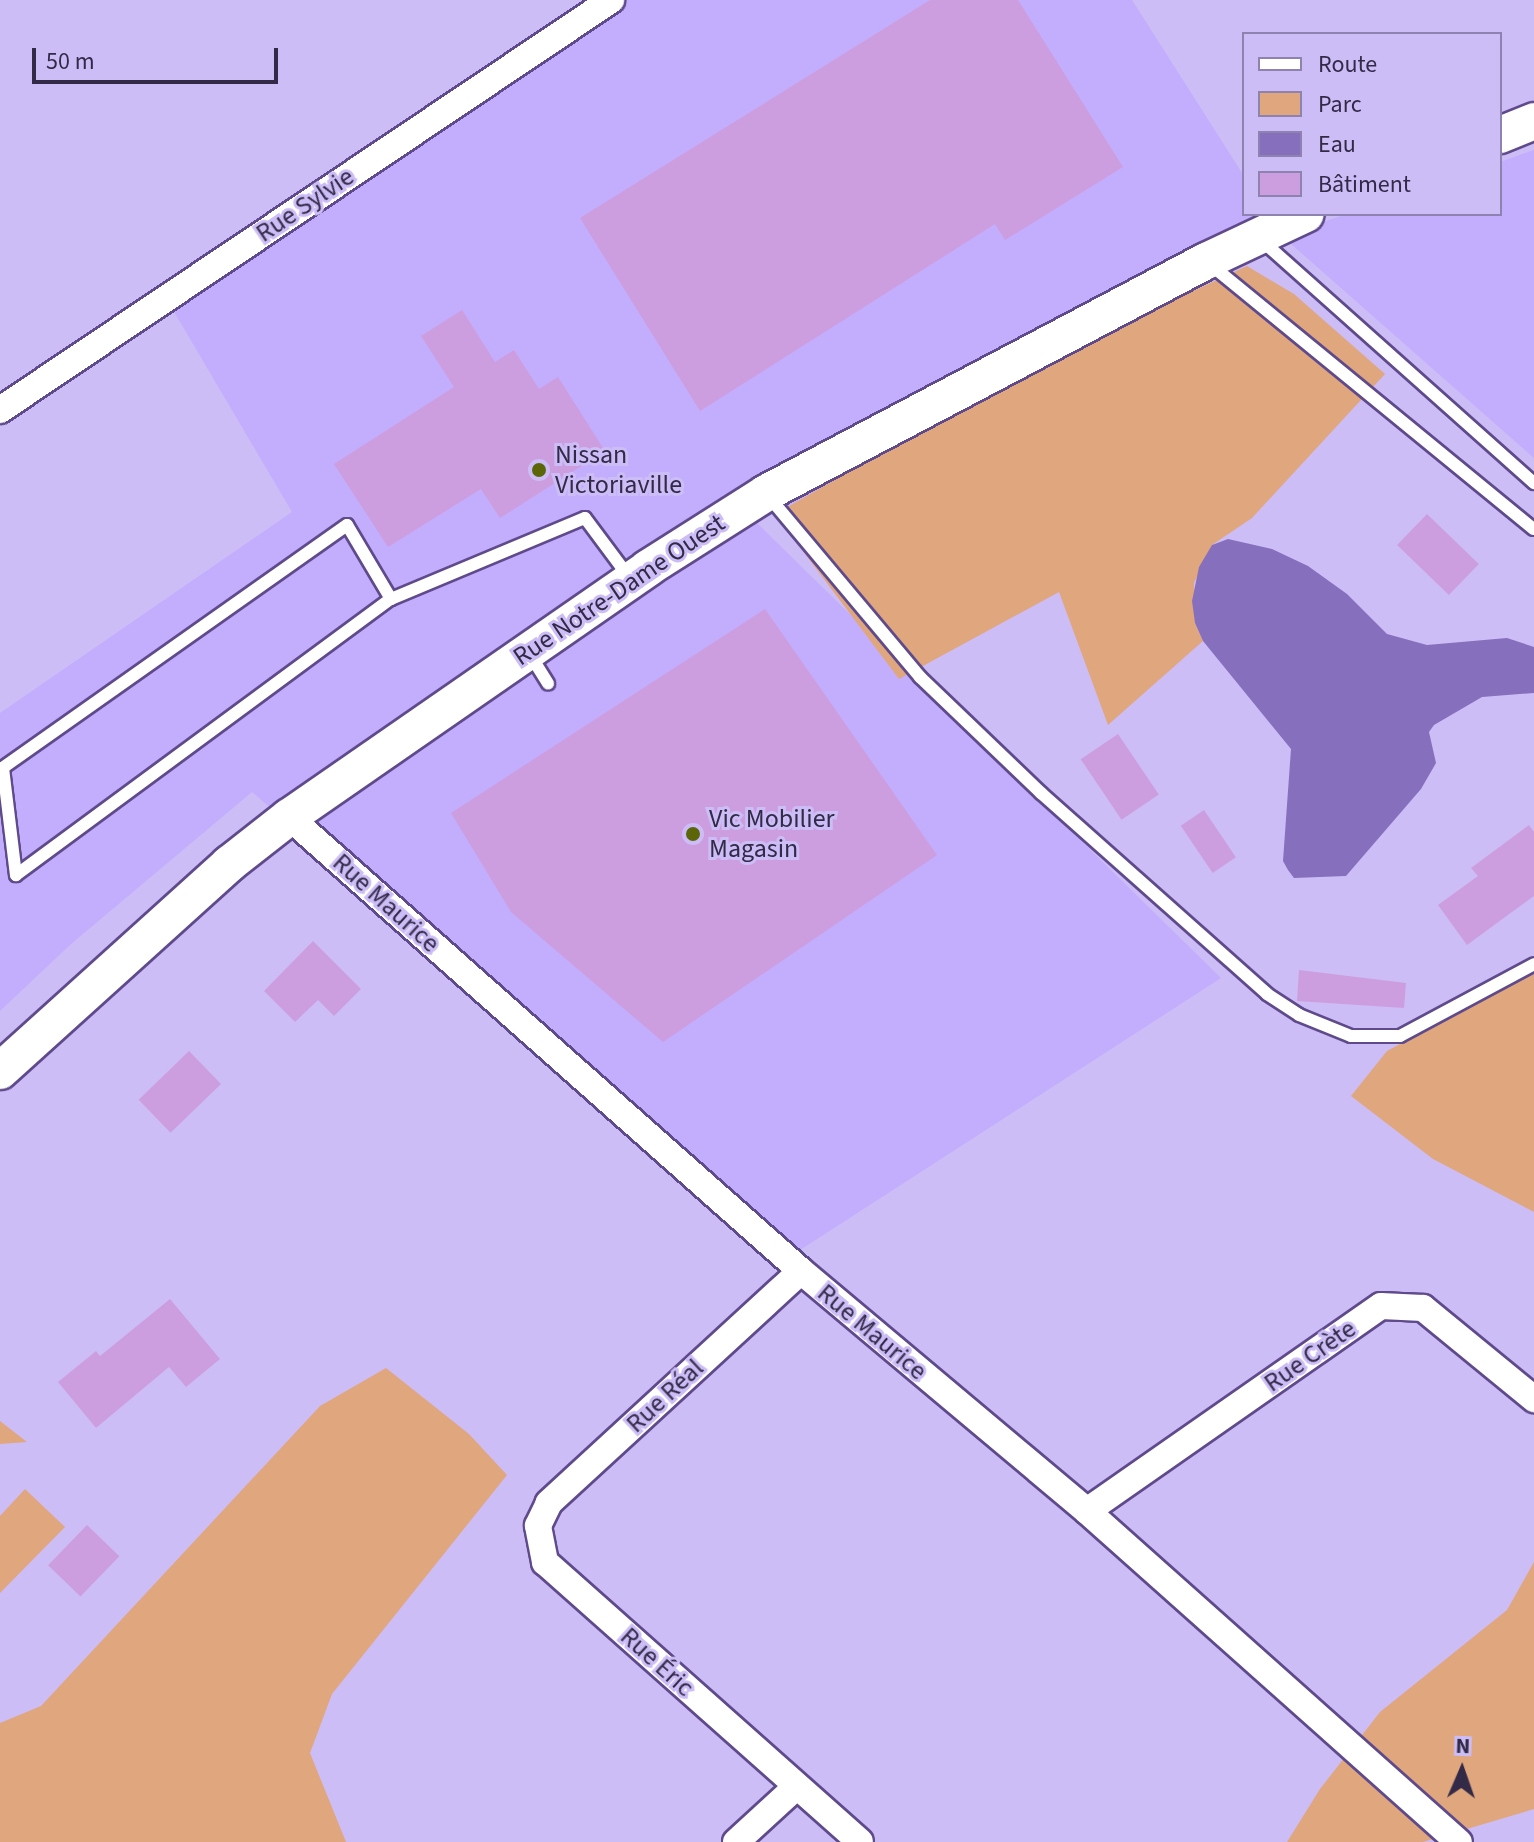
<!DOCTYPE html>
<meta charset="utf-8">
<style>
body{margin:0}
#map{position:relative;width:1534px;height:1842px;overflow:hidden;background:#ccbdf7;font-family:"Source Sans 3",sans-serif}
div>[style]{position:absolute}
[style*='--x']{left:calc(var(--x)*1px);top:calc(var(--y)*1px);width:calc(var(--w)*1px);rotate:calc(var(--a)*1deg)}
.built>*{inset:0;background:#c3adfd}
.green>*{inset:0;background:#e0a67d}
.water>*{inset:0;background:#866fbc}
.building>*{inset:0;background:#cd9edf;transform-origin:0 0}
.roads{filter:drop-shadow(2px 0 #5f4a8b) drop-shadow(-2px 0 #5f4a8b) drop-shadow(0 2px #5f4a8b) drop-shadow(0 -2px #5f4a8b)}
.lane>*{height:12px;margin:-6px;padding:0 6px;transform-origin:6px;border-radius:6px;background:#fff}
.street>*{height:26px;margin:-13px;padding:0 13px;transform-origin:13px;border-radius:13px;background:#fff}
.secondary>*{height:36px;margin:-18px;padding:0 18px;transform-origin:18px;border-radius:18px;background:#fff}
.dots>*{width:22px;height:22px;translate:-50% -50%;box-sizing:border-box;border:4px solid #ccbdf7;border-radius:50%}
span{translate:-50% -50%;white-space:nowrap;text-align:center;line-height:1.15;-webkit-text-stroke:6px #ccbdf7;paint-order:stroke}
.street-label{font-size:26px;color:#322a47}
.poi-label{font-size:26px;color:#322a47}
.left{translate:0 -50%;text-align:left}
.legend{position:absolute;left:1242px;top:32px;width:260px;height:184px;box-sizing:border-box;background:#ccbdf7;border:2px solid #8e82b1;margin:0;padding:10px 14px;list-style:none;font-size:24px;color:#322a47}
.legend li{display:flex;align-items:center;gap:16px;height:40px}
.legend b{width:40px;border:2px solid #8e82b1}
.north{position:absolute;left:1422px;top:1730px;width:80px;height:80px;-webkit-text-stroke:6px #ccbdf7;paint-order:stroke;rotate:2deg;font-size:22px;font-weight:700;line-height:32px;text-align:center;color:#322a47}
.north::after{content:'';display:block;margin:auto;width:28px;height:36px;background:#322a47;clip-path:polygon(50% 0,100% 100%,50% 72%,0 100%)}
.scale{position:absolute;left:32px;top:48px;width:246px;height:36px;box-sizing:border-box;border:4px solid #322a47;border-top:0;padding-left:10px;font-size:24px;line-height:28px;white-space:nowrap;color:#322a47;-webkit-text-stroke:6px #ccbdf7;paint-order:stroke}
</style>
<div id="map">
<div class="built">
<div style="clip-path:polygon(621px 0,1132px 0,1244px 176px,1244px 214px,1268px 214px,1282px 236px,1347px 214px,1500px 214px,1500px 162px,1534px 150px,1534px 458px,1282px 236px,757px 523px,1221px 978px,797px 1252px,252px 792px,71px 944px,0 1011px,0 713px,292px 512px,173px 310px)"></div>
</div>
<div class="green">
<div style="clip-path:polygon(1247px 266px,1294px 294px,1385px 374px,1252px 518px,1212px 545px,1194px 583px,1195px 623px,1203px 641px,1108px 725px,1059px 592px,899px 679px,775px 514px,1053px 356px)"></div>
<div style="clip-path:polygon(1534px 972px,1534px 1212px,1433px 1159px,1351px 1096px,1387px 1051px)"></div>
<div style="clip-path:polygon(386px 1368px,469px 1434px,507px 1475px,332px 1694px,310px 1753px,346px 1842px,0 1842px,0 1723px,41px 1706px,320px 1406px)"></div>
<div style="clip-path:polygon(0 1421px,27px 1442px,0 1444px)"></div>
<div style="clip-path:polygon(25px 1489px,65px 1527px,0 1593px,0 1516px)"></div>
<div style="clip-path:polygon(1534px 1562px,1534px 1809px,1423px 1842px,1287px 1842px,1320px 1789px,1380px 1712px,1507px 1610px)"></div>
</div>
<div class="water">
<div style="clip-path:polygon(1228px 539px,1272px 549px,1308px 566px,1347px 594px,1387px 634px,1427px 645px,1507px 638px,1534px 647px,1534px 693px,1482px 697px,1434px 725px,1429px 732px,1436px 763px,1421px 789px,1346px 876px,1294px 878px,1288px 870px,1283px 861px,1291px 749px,1203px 641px,1195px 623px,1192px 601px,1199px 567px,1212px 545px)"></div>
</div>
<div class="building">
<div style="clip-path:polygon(930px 0,1018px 0,1123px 167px,1005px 240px,995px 224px,700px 411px,580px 218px)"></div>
<div style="clip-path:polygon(462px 310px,495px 362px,514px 350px,539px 389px,558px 377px,605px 451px,500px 518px,481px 489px,388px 547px,334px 464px,454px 387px,421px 336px)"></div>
<div style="left:1427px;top:514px;width:72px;height:43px;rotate:44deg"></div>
<div style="clip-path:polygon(765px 609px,937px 855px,663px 1042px,511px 912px,451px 813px)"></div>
<div style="left:1118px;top:734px;width:73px;height:45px;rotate:56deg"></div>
<div style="left:1204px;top:810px;width:57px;height:28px;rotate:56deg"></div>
<div style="clip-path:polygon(1529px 825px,1534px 832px,1534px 896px,1467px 945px,1438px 905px,1478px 876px,1471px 868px)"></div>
<div style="clip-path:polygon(313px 941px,361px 989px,334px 1016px,318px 1000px,295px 1022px,264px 991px)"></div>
<div style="clip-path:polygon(1299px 970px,1406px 983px,1404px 1008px,1297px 1001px)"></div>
<div style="left:189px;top:1051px;width:46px;height:70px;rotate:46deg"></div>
<div style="clip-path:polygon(170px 1299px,220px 1359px,186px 1387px,169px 1367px,96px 1428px,58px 1382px,96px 1351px,100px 1356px)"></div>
<div style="left:87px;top:1525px;width:45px;height:56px;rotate:44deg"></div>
</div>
<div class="roads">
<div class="lane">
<div style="--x:1260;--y:239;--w:367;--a:41.7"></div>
<div style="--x:1211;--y:265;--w:417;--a:39.3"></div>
<div style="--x:769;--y:497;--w:235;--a:50"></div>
<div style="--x:920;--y:677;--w:168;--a:43.8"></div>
<div style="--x:1041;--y:793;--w:302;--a:41.6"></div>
<div style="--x:1267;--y:994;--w:38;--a:33"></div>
<div style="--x:1299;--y:1015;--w:56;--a:22"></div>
<div style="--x:1351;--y:1036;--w:49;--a:0"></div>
<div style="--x:1400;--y:1036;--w:152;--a:-28.2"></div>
<div style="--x:391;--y:599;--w:86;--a:-120.7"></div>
<div style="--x:347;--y:525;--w:421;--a:144.8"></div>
<div style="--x:3;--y:768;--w:108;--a:83.1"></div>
<div style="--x:16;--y:875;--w:466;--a:-36.4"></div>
<div style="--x:391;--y:599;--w:210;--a:-22.7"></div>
<div style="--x:585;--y:518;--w:74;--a:53.3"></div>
<div style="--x:529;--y:653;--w:36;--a:58"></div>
</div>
<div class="street">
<div style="--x:0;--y:410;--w:736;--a:-33.86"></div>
<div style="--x:289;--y:817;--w:684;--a:41.56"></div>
<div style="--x:801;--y:1271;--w:373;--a:40"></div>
<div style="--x:1087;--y:1511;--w:498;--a:41.7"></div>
<div style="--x:801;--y:1271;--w:343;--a:137.4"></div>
<div style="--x:549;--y:1503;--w:25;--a:116"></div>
<div style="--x:538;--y:1526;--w:37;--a:79"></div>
<div style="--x:545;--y:1562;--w:421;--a:41.6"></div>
<div style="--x:1087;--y:1511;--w:358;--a:-34.9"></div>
<div style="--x:1381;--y:1306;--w:42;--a:2.7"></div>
<div style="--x:1423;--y:1308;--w:144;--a:39.3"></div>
<div style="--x:736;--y:1842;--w:81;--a:-42.5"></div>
</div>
<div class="secondary">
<div style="--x:1500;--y:135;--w:37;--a:-22"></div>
<div style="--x:0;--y:1071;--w:309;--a:-42.1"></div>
<div style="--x:229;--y:864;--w:76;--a:-38.1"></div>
<div style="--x:289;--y:817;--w:437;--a:-34.7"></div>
<div style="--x:648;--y:568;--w:140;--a:-32.4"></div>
<div style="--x:766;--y:493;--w:497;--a:-27.8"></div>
<div style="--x:1206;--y:261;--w:110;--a:-25.2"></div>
</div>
</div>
<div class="dots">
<div style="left:539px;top:470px;background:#5c6608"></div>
<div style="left:693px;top:834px;background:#5c6608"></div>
</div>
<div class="street-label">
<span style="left:305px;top:205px;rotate:-34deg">Rue Sylvie</span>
<span style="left:619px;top:590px;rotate:-34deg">Rue Notre-Dame Ouest</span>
<span style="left:386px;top:903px;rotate:42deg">Rue Maurice</span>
<span style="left:872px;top:1332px;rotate:40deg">Rue Maurice</span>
<span style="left:1310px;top:1356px;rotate:-35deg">Rue Crète</span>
<span style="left:665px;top:1396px;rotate:-43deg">Rue Réal</span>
<span style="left:657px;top:1662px;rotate:42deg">Rue Éric</span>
</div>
<div class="poi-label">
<span class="left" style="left:555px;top:470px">Nissan<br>Victoriaville</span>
<span class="left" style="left:709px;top:834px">Vic Mobilier<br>Magasin</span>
</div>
<ul class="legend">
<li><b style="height:10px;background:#fff"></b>Route</li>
<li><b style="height:22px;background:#e0a67d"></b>Parc</li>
<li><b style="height:22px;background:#866fbc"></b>Eau</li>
<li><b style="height:22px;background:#cd9edf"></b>Bâtiment</li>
</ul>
<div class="north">N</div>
<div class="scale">50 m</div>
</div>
